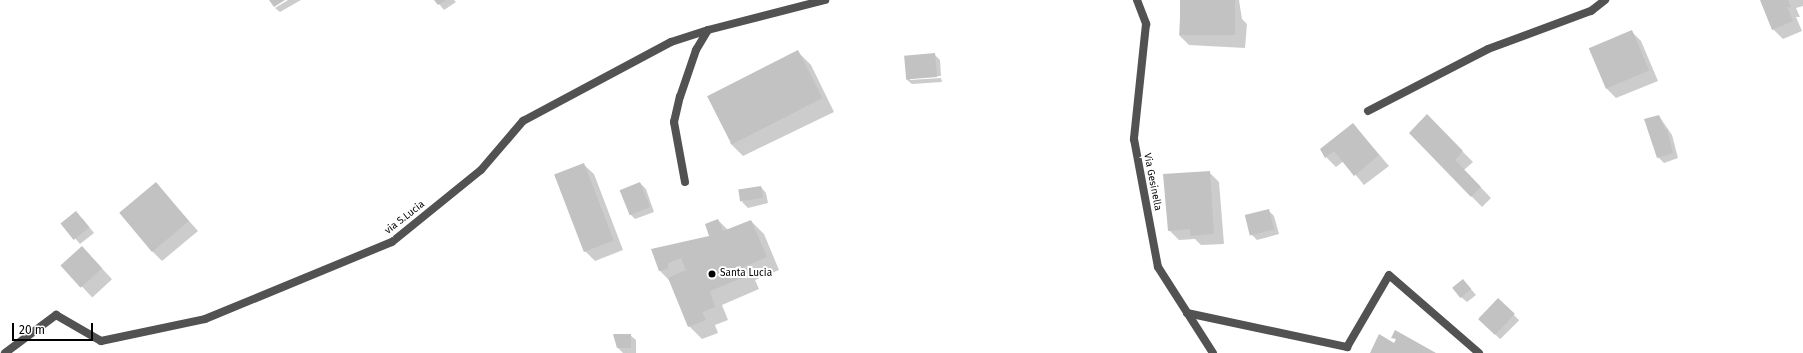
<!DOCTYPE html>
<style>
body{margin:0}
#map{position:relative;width:1803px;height:353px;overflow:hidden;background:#fff;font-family:"Fira Sans",sans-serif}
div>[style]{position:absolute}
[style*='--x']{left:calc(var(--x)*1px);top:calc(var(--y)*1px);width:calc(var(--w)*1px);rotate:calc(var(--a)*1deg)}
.shadow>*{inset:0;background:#0003;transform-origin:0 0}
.building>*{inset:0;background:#c2c2c2;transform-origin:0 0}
.lane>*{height:8px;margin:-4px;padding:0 4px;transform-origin:4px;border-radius:4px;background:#525252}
.street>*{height:8px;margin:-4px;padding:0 4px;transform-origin:4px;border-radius:4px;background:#525252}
.dots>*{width:11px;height:11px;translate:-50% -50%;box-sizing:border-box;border:2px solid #fff;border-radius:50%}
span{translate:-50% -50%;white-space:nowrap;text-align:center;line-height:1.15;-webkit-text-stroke:4px #fff;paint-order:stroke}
.street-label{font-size:10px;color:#000}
.poi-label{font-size:10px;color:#000}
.left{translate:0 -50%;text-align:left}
.scale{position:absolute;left:12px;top:323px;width:81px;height:18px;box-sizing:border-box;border:2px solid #000;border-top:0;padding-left:5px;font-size:12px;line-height:14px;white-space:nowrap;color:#000;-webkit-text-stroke:3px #fff;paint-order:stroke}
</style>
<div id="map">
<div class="shadow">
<div style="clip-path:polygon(288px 0,301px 0,280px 12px,275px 8px)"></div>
<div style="clip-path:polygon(436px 0,454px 0,456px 2px,444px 10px)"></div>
<div style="clip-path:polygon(1181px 0,1239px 0,1242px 19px,1247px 24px,1245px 48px,1189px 45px,1179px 35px)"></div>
<div style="clip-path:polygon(1761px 0,1803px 0,1803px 6px,1796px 8px,1800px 17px,1796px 17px,1802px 31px,1783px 39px,1773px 29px)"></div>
<div style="clip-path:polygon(1631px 31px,1641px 41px,1658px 81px,1616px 98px,1606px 88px,1590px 49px)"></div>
<div style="clip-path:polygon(798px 52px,811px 65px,834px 112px,743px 156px,730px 143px)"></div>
<div style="clip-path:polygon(934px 54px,940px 60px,941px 76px,910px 78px,910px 80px,941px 78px,942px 82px,912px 84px,906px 79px)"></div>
<div style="clip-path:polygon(1427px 116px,1473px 162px,1464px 170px,1491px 198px,1482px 207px,1410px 133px)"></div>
<div style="clip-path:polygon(1659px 116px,1672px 135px,1678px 158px,1664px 163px,1658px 157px)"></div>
<div style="clip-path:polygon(1353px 124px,1389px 166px,1364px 185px,1344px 161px,1336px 167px,1326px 157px)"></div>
<div style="clip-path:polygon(583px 164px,594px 174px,623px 250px,595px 261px,585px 251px)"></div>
<div style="clip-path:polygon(1209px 172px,1219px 182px,1224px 244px,1201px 245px,1195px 239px,1179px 240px,1169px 230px)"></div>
<div style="clip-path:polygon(640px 183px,646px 189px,654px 212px,635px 219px,630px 214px,621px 191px)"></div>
<div style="clip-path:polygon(156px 184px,198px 231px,162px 261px,152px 251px)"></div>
<div style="clip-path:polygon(761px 187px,766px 193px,768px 203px,748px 208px,742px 202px)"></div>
<div style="clip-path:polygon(1268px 210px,1274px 216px,1279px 234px,1257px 240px,1252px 235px,1246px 217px)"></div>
<div style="clip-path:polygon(82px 218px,94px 233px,80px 244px,63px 224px)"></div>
<div style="clip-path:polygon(718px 220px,728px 230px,751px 221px,764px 234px,779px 270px,755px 280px,759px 289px,722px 305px,728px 320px,715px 325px,718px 333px,702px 339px,689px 326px,671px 282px,660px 271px,652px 250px,710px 237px)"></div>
<div style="left:82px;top:247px;width:44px;height:27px;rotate:47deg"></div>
<div style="clip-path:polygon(1463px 280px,1476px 295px,1467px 302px,1461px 297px)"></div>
<div style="left:1498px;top:299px;width:30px;height:27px;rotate:45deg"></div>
<div style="clip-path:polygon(630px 335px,636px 340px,636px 353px,623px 353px,618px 348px)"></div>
</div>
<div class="building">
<div style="clip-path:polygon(269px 0,285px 0,274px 7px)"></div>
<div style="clip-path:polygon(434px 0,446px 0,438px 5px)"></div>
<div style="left:1180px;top:0;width:55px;height:35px"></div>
<div style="clip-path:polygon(1760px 0,1788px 0,1791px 7px,1787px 7px,1793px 21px,1772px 30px)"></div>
<div style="left:1632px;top:30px;width:44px;height:47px;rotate:67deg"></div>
<div style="left:798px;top:50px;width:54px;height:102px;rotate:63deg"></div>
<div style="left:935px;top:53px;width:24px;height:31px;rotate:85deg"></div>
<div style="clip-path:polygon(1427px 114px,1463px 151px,1455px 160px,1481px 187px,1471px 197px,1409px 133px)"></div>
<div style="clip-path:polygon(1659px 115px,1665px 129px,1667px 129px,1673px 153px,1657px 158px,1644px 119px)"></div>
<div style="clip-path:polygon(1353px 123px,1379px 155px,1354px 176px,1334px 151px,1325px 158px,1320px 149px)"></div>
<div style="left:584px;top:163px;width:83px;height:32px;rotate:69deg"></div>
<div style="clip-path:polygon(1210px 171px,1214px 234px,1190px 236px,1190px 229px,1168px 231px,1163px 174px)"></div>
<div style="left:156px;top:182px;width:51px;height:48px;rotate:50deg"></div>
<div style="left:640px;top:182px;width:27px;height:22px;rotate:68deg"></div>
<div style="left:761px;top:186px;width:12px;height:23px;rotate:81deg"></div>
<div style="left:1269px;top:209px;width:21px;height:25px;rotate:76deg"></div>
<div style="left:76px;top:211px;width:21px;height:20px;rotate:51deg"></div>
<div style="clip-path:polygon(718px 219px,723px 231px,751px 220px,767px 257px,743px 267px,747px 276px,710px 291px,715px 307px,702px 312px,706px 320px,688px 327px,668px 278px,686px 270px,681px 258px,668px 263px,668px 269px,659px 271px,651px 249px,709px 236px,705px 224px)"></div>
<div style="left:82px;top:246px;width:30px;height:29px;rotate:48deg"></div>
<div style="left:1463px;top:279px;width:13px;height:14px;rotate:51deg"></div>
<div style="left:1498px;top:298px;width:23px;height:29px;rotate:43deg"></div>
<div style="clip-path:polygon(1395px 330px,1436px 353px,1370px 353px,1379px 334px,1394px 343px,1396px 339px,1391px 338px)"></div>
<div style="clip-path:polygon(613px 334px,631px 334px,631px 348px,617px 348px)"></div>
</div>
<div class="lane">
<div style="--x:1137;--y:0;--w:26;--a:69"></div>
<div style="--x:1146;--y:24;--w:116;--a:96"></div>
<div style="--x:1134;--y:139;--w:130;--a:79.4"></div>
<div style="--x:1158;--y:267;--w:102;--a:57.4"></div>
<div style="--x:1368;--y:111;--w:135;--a:-27.3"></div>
<div style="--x:1488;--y:49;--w:110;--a:-20.3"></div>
<div style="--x:1591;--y:11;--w:18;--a:-38"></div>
<div style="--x:685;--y:182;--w:61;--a:-100.4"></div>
<div style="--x:674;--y:122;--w:26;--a:-77"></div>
<div style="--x:680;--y:97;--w:50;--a:-71.2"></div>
<div style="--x:696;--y:50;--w:23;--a:-59"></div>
<div style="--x:708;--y:30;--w:121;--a:-14.4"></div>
<div style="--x:1187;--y:313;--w:164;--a:12"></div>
<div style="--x:1347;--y:347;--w:83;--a:-59.7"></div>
<div style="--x:1389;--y:275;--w:119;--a:40.9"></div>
<div style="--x:56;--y:315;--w:52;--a:30"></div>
<div style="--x:101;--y:341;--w:106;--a:-11.9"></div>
<div style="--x:205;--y:319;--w:202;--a:-22.4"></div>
<div style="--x:392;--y:242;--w:114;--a:-39"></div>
<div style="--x:481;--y:170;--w:65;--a:-49.4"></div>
<div style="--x:523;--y:121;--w:168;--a:-28.1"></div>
<div style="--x:671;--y:42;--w:39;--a:-18"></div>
</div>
<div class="street">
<div style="--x:5;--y:353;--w:64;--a:-36.7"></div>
</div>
<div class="dots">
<div style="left:712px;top:274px;background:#000"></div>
</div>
<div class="street-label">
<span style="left:1152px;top:182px;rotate:79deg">Via Gesinella</span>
<span style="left:405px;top:218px;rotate:-38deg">via S.Lucia</span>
</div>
<div class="poi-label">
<span class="left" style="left:720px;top:274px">Santa Lucia</span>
</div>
<div class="scale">20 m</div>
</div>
